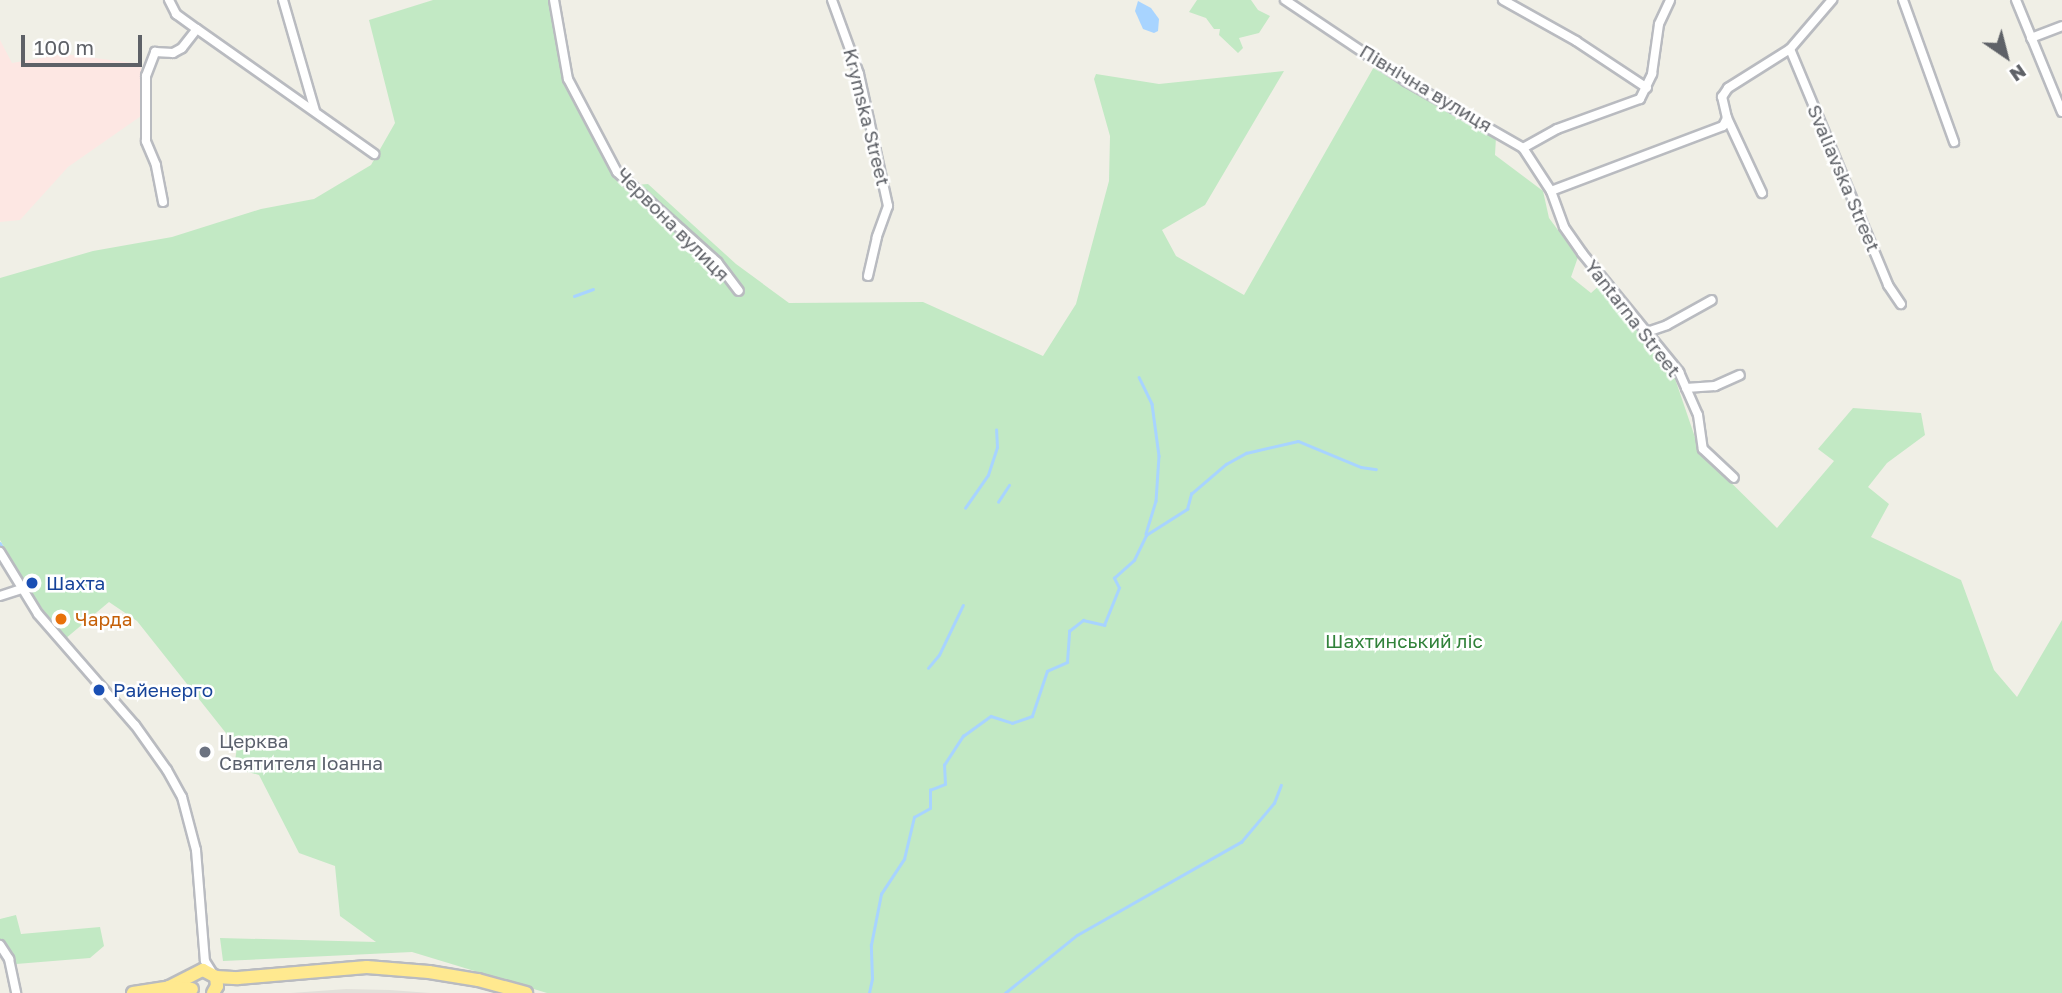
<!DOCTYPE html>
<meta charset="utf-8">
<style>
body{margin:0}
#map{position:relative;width:2062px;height:993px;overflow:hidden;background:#f0efe6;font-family:"Golos Text",sans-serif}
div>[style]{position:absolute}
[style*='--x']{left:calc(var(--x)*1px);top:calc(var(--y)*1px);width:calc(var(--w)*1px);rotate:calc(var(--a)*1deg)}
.industrial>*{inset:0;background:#e2e0da}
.medical>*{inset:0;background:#fde7e3}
.green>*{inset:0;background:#c2e9c4}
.water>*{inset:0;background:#a8d4ff}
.stream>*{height:2.5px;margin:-1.25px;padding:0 1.25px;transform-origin:1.25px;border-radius:1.25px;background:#a8d4ff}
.roads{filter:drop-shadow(2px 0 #b9bbc0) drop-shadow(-2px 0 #b9bbc0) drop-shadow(0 2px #b9bbc0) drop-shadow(0 -2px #b9bbc0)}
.minor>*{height:8px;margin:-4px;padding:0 4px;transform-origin:4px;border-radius:4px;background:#fff}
.highway>*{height:12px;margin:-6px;padding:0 6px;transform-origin:6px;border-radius:6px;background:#ffe98f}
.dots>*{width:19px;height:19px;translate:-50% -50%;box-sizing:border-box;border:4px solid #fff;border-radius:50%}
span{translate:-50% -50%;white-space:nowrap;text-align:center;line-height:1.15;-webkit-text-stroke:5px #fff;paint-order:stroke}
.street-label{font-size:19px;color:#5e6167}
.transit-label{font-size:19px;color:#164399}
.left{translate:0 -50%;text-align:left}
.food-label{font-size:19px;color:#c56008}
.park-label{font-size:19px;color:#31823a}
.worship-label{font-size:19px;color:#5b616d}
.north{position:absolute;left:1971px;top:21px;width:70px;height:70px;-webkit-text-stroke:5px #fff;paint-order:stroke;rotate:145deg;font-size:19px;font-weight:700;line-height:28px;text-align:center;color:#5e6167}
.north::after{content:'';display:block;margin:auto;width:24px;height:32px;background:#5e6167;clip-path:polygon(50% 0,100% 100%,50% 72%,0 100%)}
.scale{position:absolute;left:21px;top:35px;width:121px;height:32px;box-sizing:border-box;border:4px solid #5e6167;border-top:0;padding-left:9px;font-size:21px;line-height:24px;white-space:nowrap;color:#5e6167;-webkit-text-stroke:5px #fff;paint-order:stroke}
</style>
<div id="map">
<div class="industrial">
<div style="clip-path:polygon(346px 989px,390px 990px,430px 993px,291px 993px)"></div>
</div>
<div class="medical">
<div style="clip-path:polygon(0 40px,12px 63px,64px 54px,141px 64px,141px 116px,68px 167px,20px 220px,0 222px)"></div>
</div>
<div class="green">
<div style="clip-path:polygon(433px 0,551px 0,561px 73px,622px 186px,648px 184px,736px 264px,789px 303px,923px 302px,1043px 356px,1076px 304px,1109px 181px,1110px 136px,1094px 79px,1096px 74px,1159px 84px,1284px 71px,1205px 205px,1162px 230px,1176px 256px,1244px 295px,1375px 65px,1496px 137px,1495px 155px,1543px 191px,1549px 218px,1578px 257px,1571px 277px,1591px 293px,1601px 284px,1670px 364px,1700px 452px,1777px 528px,1834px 461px,1818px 449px,1853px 408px,1921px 413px,1925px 435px,1887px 463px,1868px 487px,1889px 504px,1871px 537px,1961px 580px,1994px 670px,2017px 697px,2062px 620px,2062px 993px,547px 993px,412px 952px,223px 961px,220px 938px,376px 942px,340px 916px,335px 866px,299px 853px,259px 775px,234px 768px,237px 747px,137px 621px,109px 602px,65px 639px,30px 592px,0 540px,0 278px,93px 251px,172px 237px,261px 209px,314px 199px,371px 165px,395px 123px,369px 20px)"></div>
<div style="clip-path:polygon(1197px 0,1251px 0,1258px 10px,1270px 16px,1259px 33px,1239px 38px,1243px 48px,1238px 53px,1219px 35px,1220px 29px,1214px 29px,1206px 18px,1189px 12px)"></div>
<div style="clip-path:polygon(16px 915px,21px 934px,100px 927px,104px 946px,90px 958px,16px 964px,0 939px,0 919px)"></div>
</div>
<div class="water">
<div style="clip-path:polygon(1138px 1px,1151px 8px,1159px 19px,1158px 31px,1154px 33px,1143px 29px,1135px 11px)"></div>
</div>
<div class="stream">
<div style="--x:574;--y:296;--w:20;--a:-20"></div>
<div style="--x:1139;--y:377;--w:30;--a:64"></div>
<div style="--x:1152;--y:404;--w:52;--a:82.3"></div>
<div style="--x:1159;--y:456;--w:45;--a:93.8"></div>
<div style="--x:1156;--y:501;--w:34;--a:107"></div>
<div style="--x:998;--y:502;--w:20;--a:-57"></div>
<div style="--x:965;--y:508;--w:40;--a:-55.1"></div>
<div style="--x:988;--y:475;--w:29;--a:-72"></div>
<div style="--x:997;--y:447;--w:17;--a:-93"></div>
<div style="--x:0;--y:543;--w:6;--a:59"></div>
<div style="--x:928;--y:668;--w:17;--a:-50"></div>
<div style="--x:939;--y:655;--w:55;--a:-64.4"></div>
<div style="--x:869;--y:993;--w:14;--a:-78"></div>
<div style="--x:872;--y:979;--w:34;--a:-92"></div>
<div style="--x:871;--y:945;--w:52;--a:-78.9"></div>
<div style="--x:881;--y:894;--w:42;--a:-56.7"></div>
<div style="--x:904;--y:859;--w:43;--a:-76.6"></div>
<div style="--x:914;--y:817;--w:18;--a:-29"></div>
<div style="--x:930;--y:808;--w:18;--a:-90"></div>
<div style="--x:930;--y:790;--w:16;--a:-22"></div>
<div style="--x:945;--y:784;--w:19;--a:-93"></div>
<div style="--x:944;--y:765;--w:35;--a:-57"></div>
<div style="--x:963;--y:736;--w:34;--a:-36"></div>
<div style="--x:991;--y:716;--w:22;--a:18"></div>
<div style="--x:1012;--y:723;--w:21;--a:-19"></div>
<div style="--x:1032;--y:716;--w:47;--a:-71.6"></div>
<div style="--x:1047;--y:671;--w:22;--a:-24"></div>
<div style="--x:1067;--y:662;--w:31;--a:-86"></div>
<div style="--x:1069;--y:631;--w:18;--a:-38"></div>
<div style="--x:1083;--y:620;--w:22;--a:13"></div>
<div style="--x:1104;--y:625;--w:40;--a:-68"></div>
<div style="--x:1119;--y:588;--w:11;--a:-117"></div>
<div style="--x:1114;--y:578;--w:27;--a:-42"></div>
<div style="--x:1134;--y:560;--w:28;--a:-64"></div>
<div style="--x:1146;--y:535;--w:49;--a:-32.4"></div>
<div style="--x:1187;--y:509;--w:16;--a:-75"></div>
<div style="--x:1191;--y:494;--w:46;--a:-40.6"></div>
<div style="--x:1226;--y:464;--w:23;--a:-29"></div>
<div style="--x:1246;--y:453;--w:53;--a:-13"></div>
<div style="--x:1298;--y:441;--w:68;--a:22.4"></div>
<div style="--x:1361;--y:467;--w:15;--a:8"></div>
<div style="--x:1005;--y:993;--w:92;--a:-38.9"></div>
<div style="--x:1077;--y:935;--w:189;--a:-29.6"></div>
<div style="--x:1241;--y:842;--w:51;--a:-49.8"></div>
<div style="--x:1274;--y:803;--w:19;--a:-69"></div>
</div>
<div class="roads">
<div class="minor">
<div style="--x:169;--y:0;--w:16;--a:63"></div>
<div style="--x:176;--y:14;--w:26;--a:36"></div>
<div style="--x:197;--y:29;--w:217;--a:35.2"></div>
<div style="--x:283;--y:0;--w:116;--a:73.9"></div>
<div style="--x:554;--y:0;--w:80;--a:80"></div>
<div style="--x:568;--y:79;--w:105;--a:62.2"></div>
<div style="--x:617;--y:172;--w:135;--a:42"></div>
<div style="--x:717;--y:262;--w:36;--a:53"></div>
<div style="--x:832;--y:0;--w:79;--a:70"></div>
<div style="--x:859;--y:74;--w:135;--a:77.6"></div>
<div style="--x:888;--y:206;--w:33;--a:110"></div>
<div style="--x:877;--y:237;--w:40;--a:103"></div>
<div style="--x:1285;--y:0;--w:146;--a:33.8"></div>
<div style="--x:1406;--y:81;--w:135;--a:29.8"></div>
<div style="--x:1523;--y:148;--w:51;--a:56.9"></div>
<div style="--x:1551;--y:191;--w:38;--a:70"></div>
<div style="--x:1564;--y:227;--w:32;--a:55"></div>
<div style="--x:1582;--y:253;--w:154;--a:50.8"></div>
<div style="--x:1679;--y:372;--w:47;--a:66.2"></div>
<div style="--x:1698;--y:415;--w:34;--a:82"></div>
<div style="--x:1703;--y:449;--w:42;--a:43.1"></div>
<div style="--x:1503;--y:0;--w:84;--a:29.3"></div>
<div style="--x:1576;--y:41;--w:85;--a:33.5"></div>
<div style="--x:1903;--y:0;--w:151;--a:70.2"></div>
<div style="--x:2016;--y:0;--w:121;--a:67.7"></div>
<div style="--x:2031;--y:38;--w:33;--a:-21"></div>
<div style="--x:1790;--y:49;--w:256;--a:67.4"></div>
<div style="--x:1888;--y:285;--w:23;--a:56"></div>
<div style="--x:1523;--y:148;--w:39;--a:-29"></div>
<div style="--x:1557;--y:129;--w:88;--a:-19.9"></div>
<div style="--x:1640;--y:99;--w:28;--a:-64"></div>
<div style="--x:1652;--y:74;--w:50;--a:-82"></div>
<div style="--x:1659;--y:24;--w:26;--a:-65"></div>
<div style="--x:1551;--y:191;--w:184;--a:-20.7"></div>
<div style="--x:1723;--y:126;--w:9;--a:-63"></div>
<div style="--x:1762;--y:193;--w:83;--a:-115"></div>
<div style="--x:1727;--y:118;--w:22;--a:-103"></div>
<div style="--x:1722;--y:97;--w:11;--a:-56"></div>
<div style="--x:1728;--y:88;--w:73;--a:-32.2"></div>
<div style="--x:1790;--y:49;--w:65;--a:-49.4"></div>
<div style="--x:163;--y:202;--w:38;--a:-101"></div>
<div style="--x:156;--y:165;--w:26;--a:-113"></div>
<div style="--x:146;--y:141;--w:65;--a:-90"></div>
<div style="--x:146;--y:76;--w:26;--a:-69"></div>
<div style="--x:155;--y:52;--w:18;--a:3"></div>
<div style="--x:173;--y:53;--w:10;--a:-29"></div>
<div style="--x:182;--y:48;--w:24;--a:-52"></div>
<div style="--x:1647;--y:332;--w:21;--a:-19"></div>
<div style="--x:1667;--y:325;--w:51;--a:-29.1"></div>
<div style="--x:1686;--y:388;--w:29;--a:-4"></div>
<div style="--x:1715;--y:386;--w:27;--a:-24"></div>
<div style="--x:0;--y:552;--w:73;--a:58.5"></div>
<div style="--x:38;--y:614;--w:147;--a:48.9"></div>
<div style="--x:135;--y:725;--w:55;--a:54.6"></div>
<div style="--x:167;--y:770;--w:31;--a:61"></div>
<div style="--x:182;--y:797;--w:55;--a:75.2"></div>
<div style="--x:196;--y:850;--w:111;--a:85.4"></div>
<div style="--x:205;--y:961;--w:13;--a:58"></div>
<div style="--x:0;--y:596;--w:23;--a:-18"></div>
<div style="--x:0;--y:945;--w:17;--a:57"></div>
<div style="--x:9;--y:959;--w:35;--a:78"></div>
</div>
<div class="highway">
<div style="--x:169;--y:987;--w:38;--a:-27"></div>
<div style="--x:203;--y:970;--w:15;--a:28"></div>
<div style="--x:216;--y:977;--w:22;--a:3"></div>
<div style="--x:238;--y:978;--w:129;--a:-4.9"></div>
<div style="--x:367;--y:967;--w:62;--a:4.6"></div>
<div style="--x:429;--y:972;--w:50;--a:9.3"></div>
<div style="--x:478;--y:980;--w:50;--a:15.2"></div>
<div style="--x:133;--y:993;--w:36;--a:-9"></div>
<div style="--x:169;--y:987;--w:23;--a:5"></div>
<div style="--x:213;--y:993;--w:8;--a:-60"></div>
<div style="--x:217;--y:986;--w:9;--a:-96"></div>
</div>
</div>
<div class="dots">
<div style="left:32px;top:583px;background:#1a4fb4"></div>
<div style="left:61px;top:619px;background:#e8710a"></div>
<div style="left:99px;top:690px;background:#1a4fb4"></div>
<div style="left:205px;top:752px;background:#6b7280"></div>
</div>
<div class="street-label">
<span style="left:1426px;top:88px;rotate:31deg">Північна вулиця</span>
<span style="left:867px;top:117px;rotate:76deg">Krymska Street</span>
<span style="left:1844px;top:178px;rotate:67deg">Svaliavska Street</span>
<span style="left:673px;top:224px;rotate:45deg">Червона вулиця</span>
<span style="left:1633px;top:318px;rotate:52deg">Yantarna Street</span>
</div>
<div class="transit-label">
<span class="left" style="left:46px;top:583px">Шахта</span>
<span class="left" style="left:113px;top:690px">Райенерго</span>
</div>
<div class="food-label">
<span class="left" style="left:75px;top:619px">Чарда</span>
</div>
<div class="park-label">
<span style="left:1404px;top:641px">Шахтинський ліс</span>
</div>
<div class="worship-label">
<span class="left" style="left:219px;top:752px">Церква<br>Святителя Іоанна</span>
</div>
<div class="north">N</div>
<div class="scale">100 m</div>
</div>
